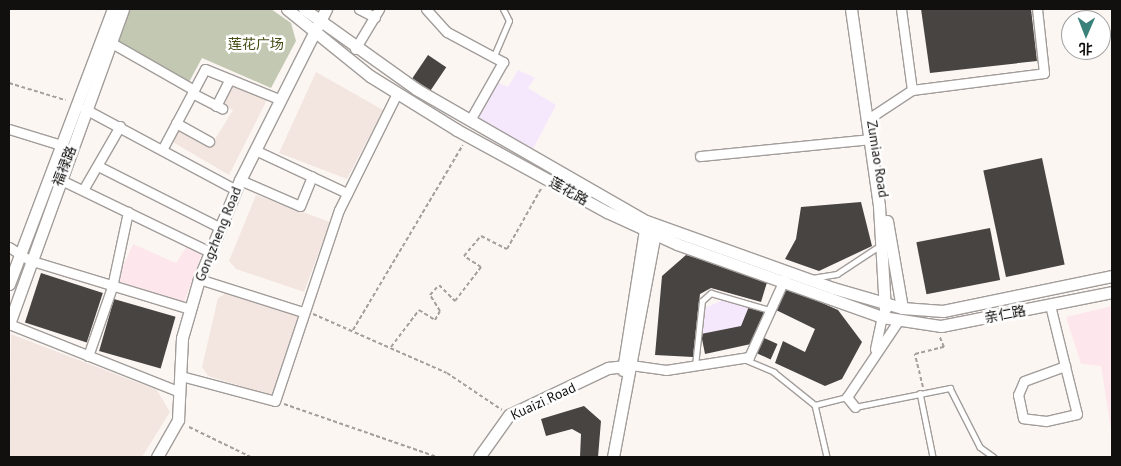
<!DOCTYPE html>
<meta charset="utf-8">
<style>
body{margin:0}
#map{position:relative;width:1121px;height:466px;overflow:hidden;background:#fcf6f3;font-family:"PT Sans","Noto Sans SC",sans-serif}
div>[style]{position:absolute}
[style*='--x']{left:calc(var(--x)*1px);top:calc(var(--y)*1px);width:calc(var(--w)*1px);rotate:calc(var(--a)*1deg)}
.built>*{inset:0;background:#f3e6e0}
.education>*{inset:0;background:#f5e8fd}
.medical>*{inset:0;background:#fde7ec}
.green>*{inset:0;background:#c3c8b2}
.building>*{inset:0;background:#484441;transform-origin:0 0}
.path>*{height:2px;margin-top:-1px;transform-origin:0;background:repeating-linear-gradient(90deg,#a39f9c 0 4px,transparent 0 6.5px)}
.roads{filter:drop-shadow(1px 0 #a29d9a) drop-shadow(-1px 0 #a29d9a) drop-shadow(0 1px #a29d9a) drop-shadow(0 -1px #a29d9a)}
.lane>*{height:4.5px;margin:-2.25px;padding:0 2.25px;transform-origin:2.25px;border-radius:2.25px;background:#fff}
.street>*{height:9px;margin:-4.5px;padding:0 4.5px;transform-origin:4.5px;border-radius:4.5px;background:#fff}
.secondary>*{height:11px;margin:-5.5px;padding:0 5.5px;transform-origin:5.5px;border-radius:5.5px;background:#fff}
span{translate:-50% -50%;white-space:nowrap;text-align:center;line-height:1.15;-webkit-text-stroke:5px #fff;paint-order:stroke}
.park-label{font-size:14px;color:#464d14}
.street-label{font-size:14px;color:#12100f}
.frame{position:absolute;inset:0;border:10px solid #12100f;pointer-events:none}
.north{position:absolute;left:1061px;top:10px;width:50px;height:50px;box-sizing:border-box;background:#fff;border:1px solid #a09f9f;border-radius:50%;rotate:181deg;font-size:14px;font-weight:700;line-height:20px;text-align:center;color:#12100f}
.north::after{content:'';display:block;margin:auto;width:18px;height:22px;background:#3a817b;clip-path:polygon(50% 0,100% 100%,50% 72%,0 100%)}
</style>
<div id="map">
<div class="built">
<div style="clip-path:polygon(316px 72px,383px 110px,347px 179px,279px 153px)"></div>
<div style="clip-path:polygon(231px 83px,268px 98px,229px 175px,171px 141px,180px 129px,212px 144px,233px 110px,220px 104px)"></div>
<div style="clip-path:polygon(256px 195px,330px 222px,304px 292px,236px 269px,229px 261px)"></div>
<div style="clip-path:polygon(226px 293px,299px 314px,273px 396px,208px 376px,202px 367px,218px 298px)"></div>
<div style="clip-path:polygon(11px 334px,157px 390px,170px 412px,142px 457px,9px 457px)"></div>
</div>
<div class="education">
<div style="clip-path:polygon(518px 70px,535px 78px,528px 88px,556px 105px,533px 149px,476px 117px,494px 81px,508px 87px)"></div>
<div style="clip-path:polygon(727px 298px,750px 304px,751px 344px,701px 334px,705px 308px)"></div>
</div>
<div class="medical">
<div style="clip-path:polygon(133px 244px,176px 263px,187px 246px,202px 253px,184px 302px,116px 282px)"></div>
<div style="clip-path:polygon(1112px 306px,1112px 436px,1101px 366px,1081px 364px,1066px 317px)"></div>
</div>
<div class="green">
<div style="clip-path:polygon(130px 9px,271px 9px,291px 23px,296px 41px,271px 88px,202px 58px,188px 84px,116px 44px)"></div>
</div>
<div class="building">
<div style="clip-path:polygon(921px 9px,1031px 9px,1037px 61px,930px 73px)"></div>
<div style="left:428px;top:55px;width:22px;height:28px;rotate:34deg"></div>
<div style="left:1042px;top:158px;width:109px;height:60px;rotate:78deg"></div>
<div style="clip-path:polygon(861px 202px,872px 246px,819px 271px,785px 259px,796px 239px,801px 207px)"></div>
<div style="left:990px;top:228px;width:53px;height:75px;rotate:79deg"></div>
<div style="clip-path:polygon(686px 255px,768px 279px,761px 302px,711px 288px,700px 294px,693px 357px,655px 355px,662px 276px)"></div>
<div style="left:41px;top:273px;width:65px;height:52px;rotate:18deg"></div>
<div style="clip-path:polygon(786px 287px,838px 310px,862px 342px,842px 379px,825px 386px,775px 363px,783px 341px,805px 352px,815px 329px,776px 310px)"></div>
<div style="left:114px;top:299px;width:64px;height:54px;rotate:16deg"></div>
<div style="clip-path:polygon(750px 304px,766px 310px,751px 344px,705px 354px,701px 334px,741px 326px)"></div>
<div style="left:762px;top:337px;width:17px;height:17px;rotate:24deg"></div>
<div style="clip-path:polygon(584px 406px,601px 421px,598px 457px,580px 457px,581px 434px,572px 429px,546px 436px,541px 419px)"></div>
</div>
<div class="path">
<div style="--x:9;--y:83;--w:59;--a:16.9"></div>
<div style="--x:313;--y:314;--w:146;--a:23.8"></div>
<div style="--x:447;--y:373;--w:66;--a:33.9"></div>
<div style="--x:353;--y:330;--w:215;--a:-59.3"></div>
<div style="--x:391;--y:347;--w:46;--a:-52.9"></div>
<div style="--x:419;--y:310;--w:19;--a:32"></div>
<div style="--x:435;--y:320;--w:10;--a:-61"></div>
<div style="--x:440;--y:311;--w:19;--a:-122"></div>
<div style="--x:430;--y:295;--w:13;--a:-48"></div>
<div style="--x:439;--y:285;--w:23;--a:45"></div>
<div style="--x:455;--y:301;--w:43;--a:-52.6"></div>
<div style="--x:481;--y:267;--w:20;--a:-147"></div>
<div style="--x:464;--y:256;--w:26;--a:-50"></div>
<div style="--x:481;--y:236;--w:29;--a:27"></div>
<div style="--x:507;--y:249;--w:71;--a:-60.6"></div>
<div style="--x:923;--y:387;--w:34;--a:-104"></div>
<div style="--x:915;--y:354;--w:30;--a:-14"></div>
<div style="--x:944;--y:347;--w:13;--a:-113"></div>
<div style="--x:284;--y:404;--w:162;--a:19.1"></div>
<div style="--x:189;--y:427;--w:69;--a:25.8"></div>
</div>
<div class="roads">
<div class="lane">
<div style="--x:494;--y:56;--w:38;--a:-67"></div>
<div style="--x:509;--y:21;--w:13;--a:-117"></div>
<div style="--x:812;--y:278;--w:25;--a:-9"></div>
<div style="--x:837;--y:274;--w:49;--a:-33.4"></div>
<div style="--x:744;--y:359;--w:33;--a:23"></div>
<div style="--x:774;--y:372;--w:53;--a:38.8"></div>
<div style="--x:815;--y:405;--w:33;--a:-14"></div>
<div style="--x:695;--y:366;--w:65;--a:-83.9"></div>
<div style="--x:702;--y:301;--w:12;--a:-42"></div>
<div style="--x:711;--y:293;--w:61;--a:16.1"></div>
<div style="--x:920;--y:393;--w:65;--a:78.5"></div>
<div style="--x:815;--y:405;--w:53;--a:77"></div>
<div style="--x:855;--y:407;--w:97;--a:-11.3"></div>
<div style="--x:950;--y:388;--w:66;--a:63"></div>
<div style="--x:980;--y:447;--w:17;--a:36"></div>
</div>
<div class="street">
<div style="--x:359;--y:9;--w:18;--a:27"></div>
<div style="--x:426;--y:9;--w:31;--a:48"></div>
<div style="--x:447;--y:32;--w:64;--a:28.2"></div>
<div style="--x:503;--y:62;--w:67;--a:119.6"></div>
<div style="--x:901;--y:9;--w:82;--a:82.3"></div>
<div style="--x:110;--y:42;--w:97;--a:29.7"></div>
<div style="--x:355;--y:49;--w:47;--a:-59"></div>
<div style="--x:192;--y:93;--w:34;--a:27"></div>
<div style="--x:216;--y:106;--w:30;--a:-63"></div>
<div style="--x:85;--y:109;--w:171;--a:28.2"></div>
<div style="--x:871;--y:117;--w:49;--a:-33.4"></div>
<div style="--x:912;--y:90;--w:133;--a:-7.3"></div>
<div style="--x:1044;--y:73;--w:64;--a:-96.2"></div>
<div style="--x:176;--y:123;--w:38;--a:29"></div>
<div style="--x:9;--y:129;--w:54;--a:17.1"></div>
<div style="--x:163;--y:148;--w:89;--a:-62"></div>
<div style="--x:205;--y:69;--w:80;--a:22.1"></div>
<div style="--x:255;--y:150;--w:102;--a:25.1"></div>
<div style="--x:700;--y:156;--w:170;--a:-5.7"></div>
<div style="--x:98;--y:166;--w:136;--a:26.8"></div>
<div style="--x:59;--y:179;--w:168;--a:25.8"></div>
<div style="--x:240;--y:180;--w:65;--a:23.4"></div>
<div style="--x:300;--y:206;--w:32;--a:-68"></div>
<div style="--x:83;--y:190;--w:74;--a:-60"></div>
<div style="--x:9;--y:247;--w:24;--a:33"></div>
<div style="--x:29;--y:260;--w:168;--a:16.9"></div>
<div style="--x:199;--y:279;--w:109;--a:17.6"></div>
<div style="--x:1050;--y:305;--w:63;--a:76.2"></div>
<div style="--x:1065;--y:366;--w:49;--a:76"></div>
<div style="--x:1077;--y:414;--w:32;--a:167"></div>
<div style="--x:1046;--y:421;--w:23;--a:-173"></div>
<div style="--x:1023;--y:418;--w:24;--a:-102"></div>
<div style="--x:1018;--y:395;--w:15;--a:-67"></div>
<div style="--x:1024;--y:381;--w:44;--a:-20.1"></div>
<div style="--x:9;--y:324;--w:184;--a:21.7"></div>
<div style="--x:875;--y:349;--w:33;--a:-78"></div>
<div style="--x:88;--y:356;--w:73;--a:-70.8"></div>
<div style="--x:112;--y:287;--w:77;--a:-78"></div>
<div style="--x:631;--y:365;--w:35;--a:8"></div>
<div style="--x:666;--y:370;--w:84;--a:-8.9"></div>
<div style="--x:749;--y:357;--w:85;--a:-65.6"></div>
<div style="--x:181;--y:376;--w:97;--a:14.9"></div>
<div style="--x:275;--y:401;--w:201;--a:-71.5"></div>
<div style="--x:339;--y:210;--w:131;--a:-63.6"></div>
<div style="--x:855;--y:407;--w:13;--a:-129"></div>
<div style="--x:847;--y:397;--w:92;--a:-56.1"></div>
</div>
<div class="secondary">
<div style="--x:287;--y:9;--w:107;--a:38.9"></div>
<div style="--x:370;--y:76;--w:102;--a:31.8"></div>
<div style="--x:457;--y:130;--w:171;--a:28.7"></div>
<div style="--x:607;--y:212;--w:77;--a:24.6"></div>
<div style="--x:677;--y:244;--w:218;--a:19.6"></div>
<div style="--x:882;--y:317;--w:60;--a:8.7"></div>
<div style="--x:941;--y:326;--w:174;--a:-11.2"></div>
<div style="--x:304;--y:9;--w:138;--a:35.5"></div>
<div style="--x:416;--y:89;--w:265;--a:29.9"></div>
<div style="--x:646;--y:221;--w:199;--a:19.7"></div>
<div style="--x:833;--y:288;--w:72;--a:16.2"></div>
<div style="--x:902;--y:308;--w:41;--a:4.2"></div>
<div style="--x:943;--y:311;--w:173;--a:-11.7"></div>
<div style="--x:851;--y:9;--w:199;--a:81.9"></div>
<div style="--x:879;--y:206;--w:103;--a:86.7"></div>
<div style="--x:887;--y:221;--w:88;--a:80.2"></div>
<div style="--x:9;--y:284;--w:294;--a:-69.3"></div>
<div style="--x:9;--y:324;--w:335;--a:-70.1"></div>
<div style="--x:623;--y:370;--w:149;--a:-81.1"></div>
<div style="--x:157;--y:457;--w:43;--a:-60.4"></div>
<div style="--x:178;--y:420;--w:82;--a:-87.2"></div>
<div style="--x:182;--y:338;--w:61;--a:-73.9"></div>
<div style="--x:199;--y:279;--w:107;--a:-67.5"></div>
<div style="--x:240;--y:180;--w:191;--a:-63.3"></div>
<div style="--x:479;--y:457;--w:52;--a:-54.5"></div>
<div style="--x:509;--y:415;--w:110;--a:-25.4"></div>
<div style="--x:608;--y:368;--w:23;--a:-7"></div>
<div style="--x:613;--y:457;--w:233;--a:-79.4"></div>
</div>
</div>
<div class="park-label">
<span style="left:256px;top:44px">莲花广场</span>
</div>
<div class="street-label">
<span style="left:878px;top:159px;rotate:81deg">Zumiao Road</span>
<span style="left:64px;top:166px;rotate:-69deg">福禄路</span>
<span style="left:569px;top:191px;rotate:29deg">莲花路</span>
<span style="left:218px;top:234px;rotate:-68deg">Gongzheng Road</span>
<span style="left:1005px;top:314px;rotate:-11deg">亲仁路</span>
<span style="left:543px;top:401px;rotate:-25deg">Kuaizi Road</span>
</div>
<div class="frame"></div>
<div class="north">北</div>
</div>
